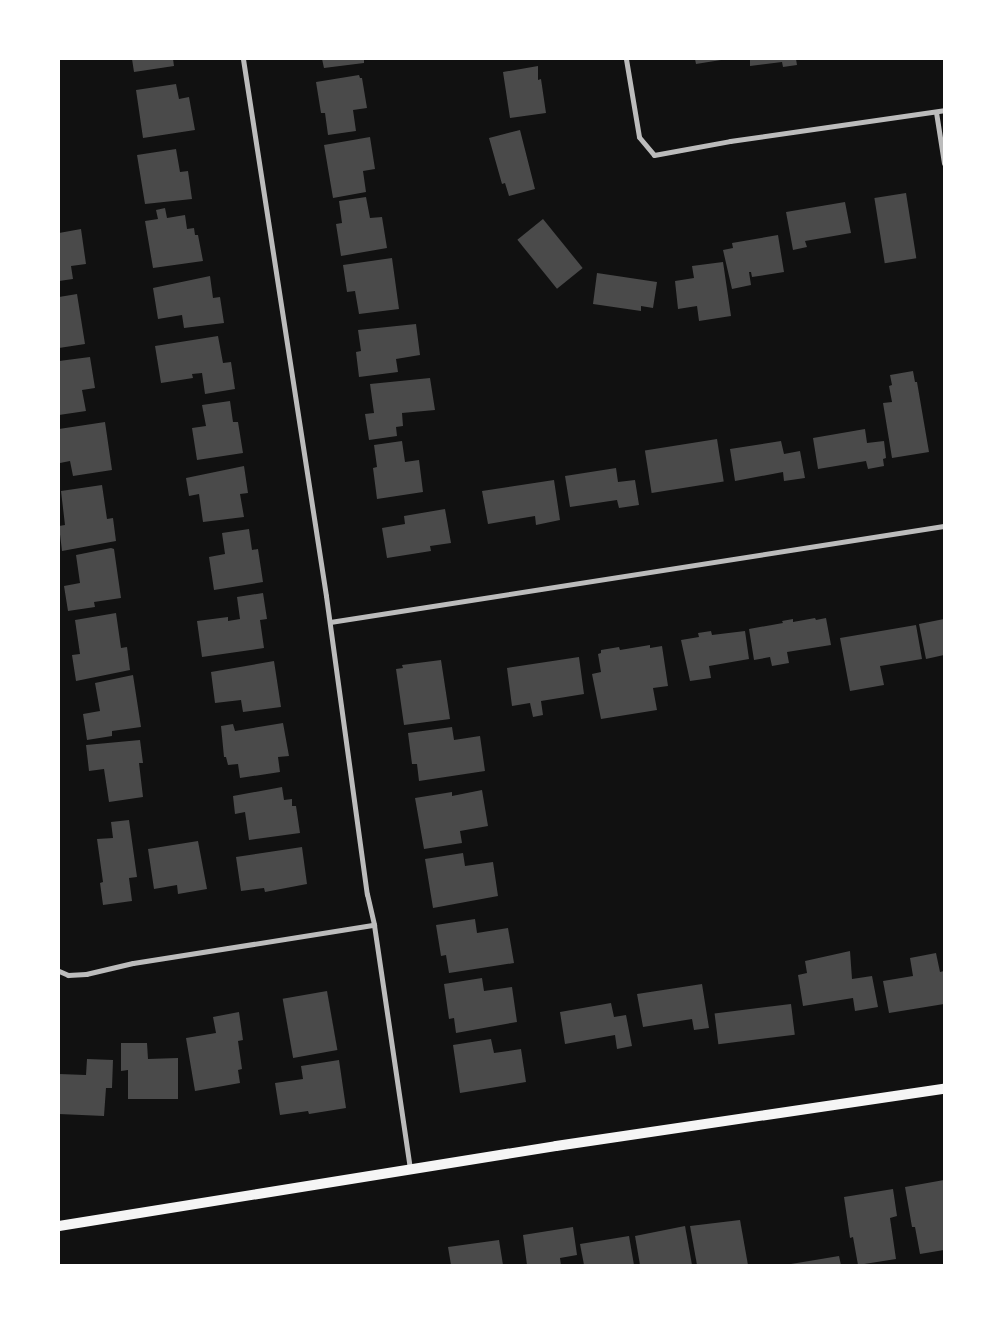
<!DOCTYPE html>
<style>
body{margin:0}
#map{position:relative;width:1003px;height:1324px;overflow:hidden;background:#111;font-family:Helvetica,sans-serif}
div>[style]{position:absolute}
[style*='--x']{left:calc(var(--x)*1px);top:calc(var(--y)*1px);width:calc(var(--w)*1px);rotate:calc(var(--a)*1deg)}
.building>*{inset:0;background:#4a4a4a;transform-origin:0 0}
.minor>*{height:5px;margin:-2.5px;padding:0 2.5px;transform-origin:2.5px;border-radius:2.5px;background:#bcbcbc}
.secondary>*{height:10px;margin:-5px;padding:0 5px;transform-origin:5px;border-radius:5px;background:#f5f5f5}
span{translate:-50% -50%;white-space:nowrap;text-align:center;line-height:1.15;-webkit-text-stroke:5px #fff;paint-order:stroke}
.frame{position:absolute;inset:0;border:60px solid #fff;pointer-events:none}
</style>
<div id="map">
<div class="building">
<div style="clip-path:polygon(132px 59px,173px 59px,174px 66px,134px 72px)"></div>
<div style="clip-path:polygon(322px 59px,364px 59px,364px 63px,324px 68px)"></div>
<div style="clip-path:polygon(695px 59px,720px 59px,721px 60px,696px 64px)"></div>
<div style="clip-path:polygon(750px 59px,796px 59px,797px 65px,783px 67px,782px 62px,750px 66px)"></div>
<div style="clip-path:polygon(538px 66px,538px 80px,541px 79px,546px 113px,510px 118px,503px 72px)"></div>
<div style="clip-path:polygon(359px 75px,360px 78px,362px 78px,367px 108px,353px 110px,356px 131px,328px 135px,325px 113px,321px 113px,316px 82px)"></div>
<div style="clip-path:polygon(176px 84px,179px 99px,189px 97px,195px 130px,143px 138px,136px 90px)"></div>
<div style="clip-path:polygon(520px 130px,535px 189px,509px 196px,505px 183px,502px 184px,489px 138px)"></div>
<div style="clip-path:polygon(370px 137px,375px 169px,363px 171px,366px 192px,333px 198px,324px 145px)"></div>
<div style="clip-path:polygon(176px 149px,180px 172px,188px 171px,192px 199px,145px 204px,137px 155px)"></div>
<div style="left:906px;top:193px;width:66px;height:32px;rotate:81deg"></div>
<div style="clip-path:polygon(366px 197px,370px 218px,382px 217px,387px 248px,341px 256px,336px 224px,342px 223px,339px 201px)"></div>
<div style="clip-path:polygon(845px 202px,851px 233px,805px 241px,807px 247px,793px 250px,786px 212px)"></div>
<div style="clip-path:polygon(165px 208px,167px 218px,185px 215px,187px 229px,194px 228px,195px 235px,198px 235px,203px 261px,153px 268px,145px 221px,158px 219px,156px 210px)"></div>
<div style="left:543px;top:219px;width:63px;height:33px;rotate:51deg"></div>
<div style="clip-path:polygon(81px 229px,86px 264px,71px 266px,73px 279px,59px 281px,59px 233px)"></div>
<div style="clip-path:polygon(778px 235px,784px 272px,752px 277px,751px 272px,749px 272px,751px 285px,732px 289px,723px 250px,733px 248px,732px 243px)"></div>
<div style="clip-path:polygon(392px 258px,399px 309px,359px 314px,355px 291px,347px 292px,343px 265px)"></div>
<div style="clip-path:polygon(723px 262px,731px 316px,699px 321px,697px 306px,678px 309px,675px 281px,694px 278px,692px 266px)"></div>
<div style="clip-path:polygon(597px 273px,657px 282px,653px 308px,641px 306px,641px 311px,593px 304px)"></div>
<div style="clip-path:polygon(210px 276px,213px 298px,220px 297px,224px 323px,184px 328px,182px 315px,158px 319px,153px 288px)"></div>
<div style="clip-path:polygon(77px 294px,85px 344px,59px 348px,59px 297px)"></div>
<div style="clip-path:polygon(416px 324px,420px 355px,396px 359px,398px 372px,359px 377px,356px 352px,361px 351px,358px 330px)"></div>
<div style="clip-path:polygon(218px 336px,223px 363px,231px 362px,235px 389px,205px 394px,202px 373px,192px 374px,193px 378px,161px 383px,155px 346px)"></div>
<div style="clip-path:polygon(90px 357px,95px 388px,82px 390px,86px 411px,59px 415px,59px 361px)"></div>
<div style="clip-path:polygon(913px 371px,915px 382px,917px 382px,929px 452px,892px 458px,883px 403px,892px 402px,889px 386px,892px 385px,890px 375px)"></div>
<div style="clip-path:polygon(430px 378px,435px 410px,402px 413px,403px 426px,396px 427px,397px 436px,369px 440px,365px 414px,374px 413px,370px 384px)"></div>
<div style="clip-path:polygon(230px 401px,233px 422px,238px 422px,243px 453px,197px 460px,192px 428px,206px 426px,202px 405px)"></div>
<div style="clip-path:polygon(105px 422px,112px 470px,73px 476px,70px 461px,60px 463px,59px 429px)"></div>
<div style="clip-path:polygon(865px 429px,867px 443px,884px 441px,886px 458px,883px 459px,884px 466px,868px 469px,866px 461px,818px 469px,813px 438px)"></div>
<div style="left:717px;top:439px;width:43px;height:73px;rotate:81deg"></div>
<div style="clip-path:polygon(402px 441px,405px 462px,419px 460px,423px 492px,377px 499px,373px 468px,377px 467px,374px 445px)"></div>
<div style="clip-path:polygon(781px 441px,784px 454px,800px 451px,805px 478px,784px 481px,783px 472px,735px 481px,730px 449px)"></div>
<div style="clip-path:polygon(244px 466px,248px 493px,240px 494px,244px 517px,203px 522px,199px 494px,189px 496px,186px 478px)"></div>
<div style="clip-path:polygon(616px 468px,618px 482px,635px 480px,639px 505px,619px 508px,617px 500px,570px 507px,565px 476px)"></div>
<div style="clip-path:polygon(554px 480px,560px 520px,536px 525px,535px 516px,488px 524px,482px 491px)"></div>
<div style="clip-path:polygon(102px 485px,107px 519px,113px 518px,116px 541px,62px 551px,59px 526px,65px 525px,61px 491px)"></div>
<div style="clip-path:polygon(445px 509px,451px 543px,430px 546px,431px 551px,387px 558px,382px 528px,405px 524px,404px 516px)"></div>
<div style="clip-path:polygon(249px 529px,252px 550px,258px 549px,263px 582px,214px 590px,209px 557px,225px 554px,222px 533px)"></div>
<div style="clip-path:polygon(111px 548px,114px 549px,121px 598px,94px 602px,95px 607px,68px 611px,64px 586px,80px 583px,76px 555px)"></div>
<div style="clip-path:polygon(263px 593px,267px 619px,260px 620px,264px 648px,202px 657px,197px 621px,228px 617px,228px 621px,240px 619px,237px 597px)"></div>
<div style="clip-path:polygon(116px 613px,121px 648px,127px 647px,130px 670px,76px 681px,72px 655px,80px 654px,75px 620px)"></div>
<div style="clip-path:polygon(815px 618px,816px 620px,826px 618px,831px 645px,787px 652px,789px 663px,772px 666px,770px 657px,754px 660px,749px 629px,783px 623px,782px 621px,793px 619px,793px 622px)"></div>
<div style="clip-path:polygon(944px 619px,944px 655px,926px 659px,919px 624px)"></div>
<div style="clip-path:polygon(916px 625px,922px 659px,880px 666px,884px 685px,850px 691px,840px 638px)"></div>
<div style="clip-path:polygon(711px 631px,712px 635px,745px 631px,749px 659px,709px 666px,711px 678px,690px 681px,681px 640px,699px 637px,698px 633px)"></div>
<div style="clip-path:polygon(650px 645px,650px 648px,662px 646px,668px 686px,653px 688px,657px 710px,601px 719px,592px 674px,601px 672px,598px 654px,601px 653px,601px 650px,619px 647px,620px 650px)"></div>
<div style="clip-path:polygon(579px 657px,584px 694px,541px 701px,543px 715px,533px 717px,530px 703px,512px 706px,507px 668px)"></div>
<div style="clip-path:polygon(441px 660px,450px 719px,404px 725px,396px 669px,403px 668px,402px 665px)"></div>
<div style="clip-path:polygon(274px 661px,281px 707px,243px 712px,241px 700px,215px 703px,211px 672px)"></div>
<div style="clip-path:polygon(133px 675px,141px 727px,112px 731px,112px 736px,87px 740px,83px 714px,100px 711px,95px 683px)"></div>
<div style="clip-path:polygon(283px 723px,289px 756px,278px 757px,280px 772px,240px 778px,238px 764px,228px 765px,226px 757px,224px 757px,221px 726px,233px 724px,235px 731px)"></div>
<div style="clip-path:polygon(452px 727px,454px 740px,480px 736px,485px 771px,419px 781px,417px 764px,412px 764px,408px 733px)"></div>
<div style="clip-path:polygon(140px 740px,143px 763px,139px 763px,143px 797px,109px 802px,104px 769px,89px 771px,86px 745px)"></div>
<div style="clip-path:polygon(282px 787px,284px 800px,292px 799px,292px 806px,296px 806px,300px 833px,249px 840px,245px 812px,235px 814px,233px 796px)"></div>
<div style="clip-path:polygon(482px 790px,488px 826px,460px 831px,462px 843px,424px 849px,415px 798px,452px 792px,452px 796px)"></div>
<div style="clip-path:polygon(129px 820px,137px 877px,129px 878px,132px 901px,103px 905px,100px 883px,103px 882px,97px 839px,113px 838px,111px 822px)"></div>
<div style="clip-path:polygon(198px 841px,207px 889px,178px 894px,177px 885px,154px 889px,148px 849px)"></div>
<div style="clip-path:polygon(302px 847px,307px 884px,265px 892px,264px 888px,241px 891px,236px 857px)"></div>
<div style="clip-path:polygon(463px 853px,465px 866px,493px 862px,498px 896px,433px 908px,425px 859px)"></div>
<div style="clip-path:polygon(475px 919px,477px 933px,508px 928px,514px 963px,449px 973px,446px 955px,441px 956px,436px 925px)"></div>
<div style="clip-path:polygon(850px 951px,852px 979px,872px 976px,878px 1007px,855px 1011px,853px 998px,803px 1006px,798px 975px,807px 973px,805px 961px)"></div>
<div style="clip-path:polygon(936px 953px,940px 972px,944px 971px,944px 1004px,889px 1013px,883px 981px,913px 976px,910px 958px)"></div>
<div style="clip-path:polygon(482px 978px,484px 991px,512px 987px,517px 1022px,456px 1033px,454px 1018px,449px 1019px,444px 984px)"></div>
<div style="clip-path:polygon(702px 984px,709px 1028px,694px 1030px,692px 1019px,643px 1027px,637px 994px)"></div>
<div style="left:327px;top:991px;width:60px;height:45px;rotate:80deg"></div>
<div style="clip-path:polygon(611px 1003px,614px 1017px,626px 1015px,632px 1046px,617px 1049px,615px 1035px,565px 1044px,560px 1012px)"></div>
<div style="left:791px;top:1004px;width:31px;height:77px;rotate:83deg"></div>
<div style="clip-path:polygon(239px 1012px,243px 1040px,238px 1041px,242px 1069px,238px 1070px,240px 1083px,195px 1091px,186px 1038px,216px 1033px,213px 1017px)"></div>
<div style="clip-path:polygon(491px 1039px,494px 1053px,521px 1049px,526px 1082px,460px 1093px,453px 1045px)"></div>
<div style="clip-path:polygon(121px 1043px,147px 1043px,148px 1059px,178px 1058px,178px 1099px,128px 1099px,128px 1070px,121px 1071px)"></div>
<div style="clip-path:polygon(87px 1059px,113px 1060px,112px 1088px,106px 1088px,104px 1116px,59px 1114px,59px 1074px,86px 1075px)"></div>
<div style="clip-path:polygon(339px 1060px,346px 1108px,309px 1114px,308px 1111px,280px 1115px,275px 1083px,303px 1079px,301px 1066px)"></div>
<div style="clip-path:polygon(944px 1180px,944px 1250px,920px 1254px,915px 1227px,912px 1227px,905px 1187px)"></div>
<div style="clip-path:polygon(893px 1189px,897px 1216px,890px 1218px,896px 1259px,858px 1265px,853px 1237px,850px 1238px,844px 1197px)"></div>
<div style="clip-path:polygon(740px 1220px,748px 1265px,697px 1265px,690px 1226px)"></div>
<div style="clip-path:polygon(685px 1226px,692px 1265px,640px 1265px,635px 1236px)"></div>
<div style="clip-path:polygon(573px 1227px,577px 1255px,560px 1258px,561px 1265px,527px 1265px,523px 1235px)"></div>
<div style="clip-path:polygon(629px 1236px,634px 1265px,584px 1265px,580px 1244px)"></div>
<div style="clip-path:polygon(499px 1240px,503px 1265px,451px 1265px,448px 1247px)"></div>
<div style="clip-path:polygon(839px 1256px,841px 1265px,791px 1265px,791px 1264px)"></div>
</div>
<div class="minor">
<div style="--x:243;--y:59;--w:543;--a:81.21"></div>
<div style="--x:326;--y:596;--w:301;--a:82.2"></div>
<div style="--x:367;--y:894;--w:32;--a:77"></div>
<div style="--x:374;--y:925;--w:248;--a:81.6"></div>
<div style="--x:626;--y:59;--w:79;--a:80.5"></div>
<div style="--x:639;--y:137;--w:23;--a:50"></div>
<div style="--x:654;--y:155;--w:77;--a:-10.4"></div>
<div style="--x:730;--y:141;--w:216;--a:-8.2"></div>
<div style="--x:936;--y:112;--w:52;--a:81.1"></div>
<div style="--x:330;--y:622;--w:621;--a:-8.89"></div>
<div style="--x:59;--y:971;--w:10;--a:24"></div>
<div style="--x:68;--y:975;--w:18;--a:-3"></div>
<div style="--x:86;--y:974;--w:48;--a:-13.2"></div>
<div style="--x:133;--y:963;--w:244;--a:-9"></div>
</div>
<div class="secondary">
<div style="--x:59;--y:1226;--w:503;--a:-9.14"></div>
<div style="--x:556;--y:1146;--w:392;--a:-8.4"></div>
</div>
<div class="frame"></div>
</div>
